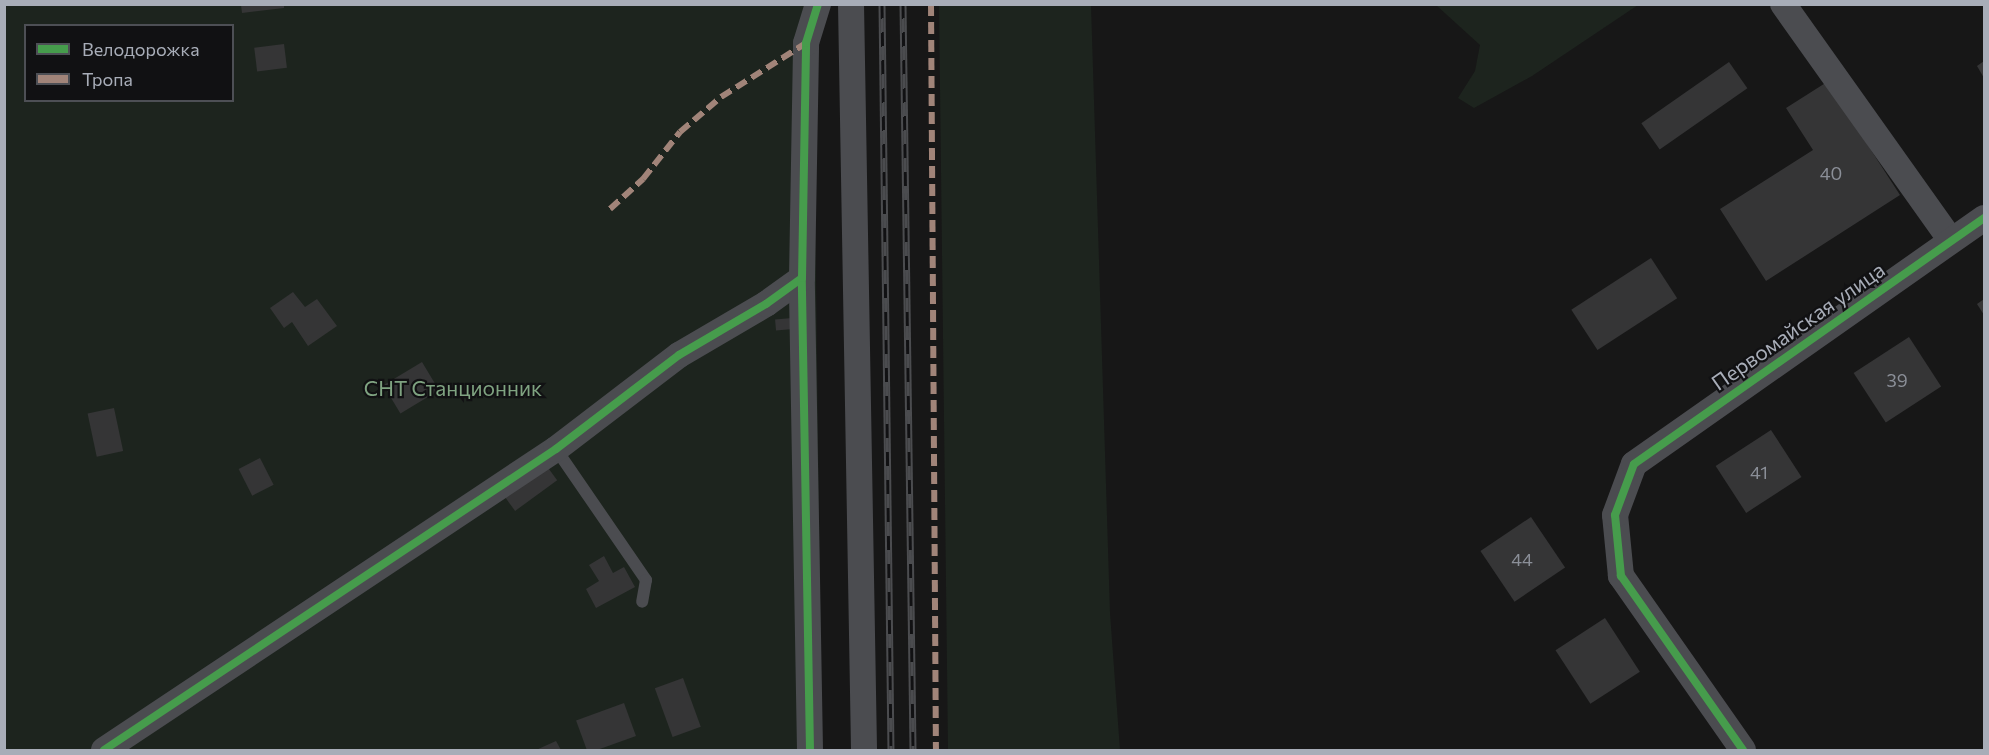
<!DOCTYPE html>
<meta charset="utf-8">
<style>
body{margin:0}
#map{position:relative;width:1989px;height:755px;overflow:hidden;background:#171717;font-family:Commissioner,sans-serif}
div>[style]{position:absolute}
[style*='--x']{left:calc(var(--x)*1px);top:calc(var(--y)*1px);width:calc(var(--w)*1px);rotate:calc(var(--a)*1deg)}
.green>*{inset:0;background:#1d241e}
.building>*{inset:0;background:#353536;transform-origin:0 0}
.lane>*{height:12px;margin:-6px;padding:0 6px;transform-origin:6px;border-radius:6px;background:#4b4c50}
.street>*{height:26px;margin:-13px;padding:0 13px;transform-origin:13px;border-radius:13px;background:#4b4c50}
.rail>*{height:7px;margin-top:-3.5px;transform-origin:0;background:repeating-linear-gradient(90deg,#111113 0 14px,#4b4c4f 0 28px);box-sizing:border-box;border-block:2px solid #4b4c4f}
.quiet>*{height:6px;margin-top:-3px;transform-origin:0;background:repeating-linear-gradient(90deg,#a18479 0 12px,transparent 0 18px)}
.cycleway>*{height:8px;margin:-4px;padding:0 4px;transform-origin:4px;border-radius:4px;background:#469c4c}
span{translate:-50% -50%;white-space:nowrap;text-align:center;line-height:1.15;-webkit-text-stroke:4.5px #111113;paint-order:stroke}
.number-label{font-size:18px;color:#8b8f98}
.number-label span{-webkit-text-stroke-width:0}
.street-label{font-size:21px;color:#a8adb8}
.park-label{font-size:21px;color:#7fa381}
.frame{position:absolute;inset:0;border:6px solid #a8adb8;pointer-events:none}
.legend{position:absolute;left:24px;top:24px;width:210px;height:78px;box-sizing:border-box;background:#111113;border:2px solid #4d4f55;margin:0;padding:8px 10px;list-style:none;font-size:18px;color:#a8adb8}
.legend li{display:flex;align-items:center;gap:12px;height:30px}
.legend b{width:30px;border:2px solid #4d4f55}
</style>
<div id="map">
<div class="green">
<div style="clip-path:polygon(evenodd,5px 5px,826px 5px,813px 41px,822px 750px,5px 750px,5px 5px,26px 26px,232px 26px,232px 100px,26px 100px,26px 26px)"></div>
<div style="clip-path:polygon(939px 5px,1091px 5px,1110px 613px,1120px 750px,948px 750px)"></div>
<div style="clip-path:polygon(1436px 5px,1638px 5px,1532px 76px,1474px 108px,1458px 98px,1475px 71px,1480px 45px)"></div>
</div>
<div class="building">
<div style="clip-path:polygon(241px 5px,284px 5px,284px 8px,242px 13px)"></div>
<div style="left:284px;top:44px;width:24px;height:30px;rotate:83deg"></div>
<div style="clip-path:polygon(1984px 61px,1984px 78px,1977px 66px)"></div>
<div style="left:1729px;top:62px;width:32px;height:107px;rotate:55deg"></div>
<div style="clip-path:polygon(1827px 82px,1900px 195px,1766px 281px,1720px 209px,1813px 150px,1786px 108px)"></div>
<div style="left:1651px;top:258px;width:48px;height:95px;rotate:57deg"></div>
<div style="clip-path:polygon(293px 292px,305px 307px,317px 299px,337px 326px,308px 346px,292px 322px,284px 328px,270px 308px)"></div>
<div style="clip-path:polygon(1984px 299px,1984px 315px,1977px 304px)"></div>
<div style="left:792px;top:318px;width:11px;height:17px;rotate:85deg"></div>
<div style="left:1909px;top:337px;width:59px;height:66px;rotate:57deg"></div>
<div style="left:422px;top:362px;width:33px;height:45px;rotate:59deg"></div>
<div style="left:114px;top:408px;width:44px;height:27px;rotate:78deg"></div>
<div style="left:1771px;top:430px;width:56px;height:66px;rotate:57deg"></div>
<div style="left:260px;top:458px;width:30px;height:24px;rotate:63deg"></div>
<div style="left:546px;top:465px;width:19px;height:52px;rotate:54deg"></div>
<div style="left:1531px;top:517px;width:61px;height:61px;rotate:56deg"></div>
<div style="clip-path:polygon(604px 556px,613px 573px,624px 567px,635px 587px,596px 608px,586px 589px,599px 581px,589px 565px)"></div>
<div style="left:1605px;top:618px;width:64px;height:59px;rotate:57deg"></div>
<div style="left:683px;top:678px;width:52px;height:30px;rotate:70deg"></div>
<div style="left:624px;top:703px;width:35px;height:51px;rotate:70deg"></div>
<div style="clip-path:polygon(556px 741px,561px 750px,536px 750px)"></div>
</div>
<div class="lane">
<div style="--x:556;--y:449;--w:159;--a:55.5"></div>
<div style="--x:646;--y:580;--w:22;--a:100"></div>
</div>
<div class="street">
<div style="--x:851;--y:4;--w:746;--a:89"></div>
<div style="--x:1783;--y:4;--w:290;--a:54.6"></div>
<div style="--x:104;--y:750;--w:543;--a:-33.66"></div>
<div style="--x:556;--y:449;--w:155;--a:-37.4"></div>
<div style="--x:679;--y:355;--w:101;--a:-30.4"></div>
<div style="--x:766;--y:304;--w:44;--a:-35.8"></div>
<div style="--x:810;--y:750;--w:472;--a:-91"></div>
<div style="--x:802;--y:278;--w:235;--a:-89"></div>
<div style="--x:806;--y:43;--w:41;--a:-72.9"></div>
<div style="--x:1743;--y:750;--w:213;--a:-125"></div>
<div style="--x:1621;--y:576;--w:61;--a:-95.6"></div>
<div style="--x:1615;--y:515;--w:54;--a:-69.6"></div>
<div style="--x:1634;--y:464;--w:428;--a:-35.1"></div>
</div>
<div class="rail">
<div style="--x:882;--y:4;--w:746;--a:89.31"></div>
<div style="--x:903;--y:4;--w:746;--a:89.23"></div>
</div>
<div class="quiet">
<div style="--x:931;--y:4;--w:746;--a:89.62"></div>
<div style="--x:610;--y:209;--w:45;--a:-42.3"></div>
<div style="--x:643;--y:179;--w:60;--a:-51.8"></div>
<div style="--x:680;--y:132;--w:54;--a:-40.5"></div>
<div style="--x:721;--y:97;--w:101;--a:-32.4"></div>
</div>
<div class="cycleway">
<div style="--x:104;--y:750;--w:543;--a:-33.66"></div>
<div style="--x:556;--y:449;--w:155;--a:-37.4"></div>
<div style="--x:679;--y:355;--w:101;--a:-30.4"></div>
<div style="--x:766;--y:304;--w:44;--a:-35.8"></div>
<div style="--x:810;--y:750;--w:472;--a:-91"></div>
<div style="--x:802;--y:278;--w:235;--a:-89"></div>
<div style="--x:806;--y:43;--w:41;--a:-72.9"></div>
<div style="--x:1743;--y:750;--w:213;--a:-125"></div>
<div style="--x:1621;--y:576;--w:61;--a:-95.6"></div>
<div style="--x:1615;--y:515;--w:54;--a:-69.6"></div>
<div style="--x:1634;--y:464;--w:428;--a:-35.1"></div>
</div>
<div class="number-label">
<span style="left:1831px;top:173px">40</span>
<span style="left:1897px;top:380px">39</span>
<span style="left:1759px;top:472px">41</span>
<span style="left:1522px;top:559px">44</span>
</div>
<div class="street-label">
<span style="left:1798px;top:326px;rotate:-35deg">Первомайская улица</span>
</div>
<div class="park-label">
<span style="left:453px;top:388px">СНТ Станционник</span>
</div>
<div class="frame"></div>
<ul class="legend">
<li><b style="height:8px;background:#469c4c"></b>Велодорожка</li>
<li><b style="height:8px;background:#a18479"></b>Тропа</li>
</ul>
</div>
